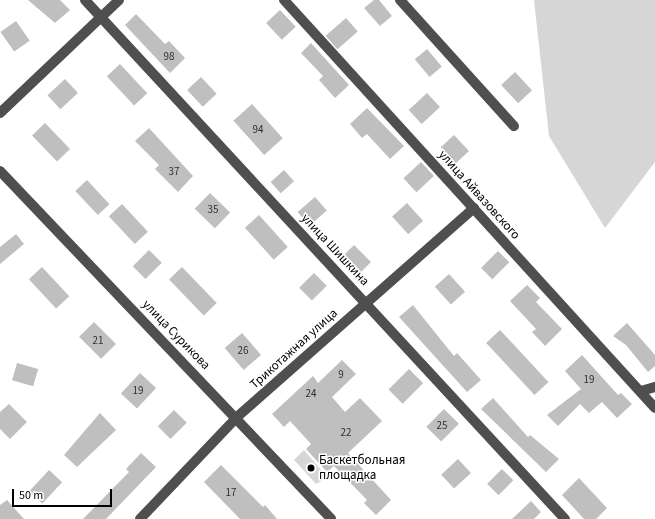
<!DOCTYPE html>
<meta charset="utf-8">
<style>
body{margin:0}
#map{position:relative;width:655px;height:519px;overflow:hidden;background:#fff;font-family:"Source Sans 3",sans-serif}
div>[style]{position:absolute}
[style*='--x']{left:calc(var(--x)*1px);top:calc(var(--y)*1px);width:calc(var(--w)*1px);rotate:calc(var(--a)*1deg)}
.green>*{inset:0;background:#d6d6d6}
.building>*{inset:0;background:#bfbfbf;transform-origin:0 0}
.minor>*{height:10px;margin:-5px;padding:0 5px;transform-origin:5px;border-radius:5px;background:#4f4f4f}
.dots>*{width:11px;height:11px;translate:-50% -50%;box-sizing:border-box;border:2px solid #fff;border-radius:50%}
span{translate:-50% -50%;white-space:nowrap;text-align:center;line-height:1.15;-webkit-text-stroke:3px #fff;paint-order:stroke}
.number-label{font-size:11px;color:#303030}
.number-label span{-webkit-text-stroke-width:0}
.street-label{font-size:13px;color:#000}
.poi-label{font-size:13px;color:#000}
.left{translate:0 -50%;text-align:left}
.scale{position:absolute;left:12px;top:489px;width:100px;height:18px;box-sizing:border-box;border:2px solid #000;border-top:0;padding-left:5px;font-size:12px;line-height:14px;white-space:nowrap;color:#000;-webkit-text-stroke:3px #fff;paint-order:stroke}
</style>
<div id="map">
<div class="green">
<div style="clip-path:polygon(534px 0,655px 0,655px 162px,605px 228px,549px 136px)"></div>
<div style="clip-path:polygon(304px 450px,327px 477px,316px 484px,294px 460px)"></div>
</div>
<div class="building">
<div style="clip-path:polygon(28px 0,60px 0,70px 10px,55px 23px)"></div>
<div style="clip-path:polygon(374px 0,379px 0,392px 16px,380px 26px,364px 8px)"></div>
<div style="left:280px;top:10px;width:23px;height:19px;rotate:47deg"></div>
<div style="clip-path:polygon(136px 14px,165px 44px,169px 41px,185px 58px,170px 73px,125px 25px)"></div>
<div style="left:346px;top:18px;width:18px;height:27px;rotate:49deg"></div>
<div style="left:16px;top:21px;width:24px;height:19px;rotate:55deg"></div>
<div style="clip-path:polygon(311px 43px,349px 85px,335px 98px,319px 80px,323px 76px,301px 53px)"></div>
<div style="left:427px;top:49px;width:23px;height:16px;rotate:50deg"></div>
<div style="left:120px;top:64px;width:40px;height:18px;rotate:47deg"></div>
<div style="left:515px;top:72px;width:25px;height:19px;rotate:47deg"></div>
<div style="left:201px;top:77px;width:23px;height:19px;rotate:47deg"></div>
<div style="left:65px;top:79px;width:19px;height:24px;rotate:47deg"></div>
<div style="left:427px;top:93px;width:19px;height:25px;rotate:47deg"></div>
<div style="left:252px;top:104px;width:46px;height:25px;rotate:48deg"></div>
<div style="clip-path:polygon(367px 108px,404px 146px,390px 159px,367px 134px,362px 138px,350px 124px)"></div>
<div style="left:45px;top:123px;width:36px;height:18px;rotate:46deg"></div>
<div style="clip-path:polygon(149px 128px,193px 176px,178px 192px,155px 169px,159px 165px,135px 141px)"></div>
<div style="left:454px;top:135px;width:22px;height:18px;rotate:47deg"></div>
<div style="left:421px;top:162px;width:19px;height:24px;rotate:47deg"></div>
<div style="left:284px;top:170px;width:15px;height:18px;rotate:48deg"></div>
<div style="left:87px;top:180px;width:33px;height:16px;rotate:47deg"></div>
<div style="left:210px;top:193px;width:28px;height:22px;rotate:44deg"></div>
<div style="left:315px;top:197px;width:18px;height:23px;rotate:49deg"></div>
<div style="left:407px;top:203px;width:24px;height:20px;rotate:48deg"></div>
<div style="left:122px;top:204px;width:38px;height:18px;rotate:47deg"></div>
<div style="left:259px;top:215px;width:43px;height:19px;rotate:48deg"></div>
<div style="clip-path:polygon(16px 234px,24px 244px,0 264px,0 247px)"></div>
<div style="left:354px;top:245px;width:24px;height:18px;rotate:45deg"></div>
<div style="left:149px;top:250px;width:18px;height:23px;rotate:45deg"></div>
<div style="left:498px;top:251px;width:16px;height:24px;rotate:45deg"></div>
<div style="left:42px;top:267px;width:40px;height:18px;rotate:47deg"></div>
<div style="left:182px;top:267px;width:50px;height:18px;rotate:46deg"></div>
<div style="left:314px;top:273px;width:18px;height:21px;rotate:45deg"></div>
<div style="left:449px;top:274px;width:24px;height:19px;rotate:48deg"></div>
<div style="clip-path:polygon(527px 285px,540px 298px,536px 302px,562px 329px,545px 346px,532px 332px,536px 329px,510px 301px)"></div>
<div style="clip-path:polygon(413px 305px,454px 356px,457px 353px,481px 380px,467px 392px,399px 317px)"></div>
<div style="left:94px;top:322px;width:31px;height:21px;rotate:45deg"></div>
<div style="clip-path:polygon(627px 323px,655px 355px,655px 366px,648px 372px,626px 345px,613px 336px)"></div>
<div style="left:500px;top:330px;width:71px;height:19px;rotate:47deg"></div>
<div style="left:242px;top:333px;width:29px;height:23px;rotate:49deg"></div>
<div style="clip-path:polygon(582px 355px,618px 395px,621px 393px,632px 404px,617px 418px,602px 402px,589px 413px,580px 404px,558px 426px,547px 415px,581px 389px,565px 371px)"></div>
<div style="clip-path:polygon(342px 360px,356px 374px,332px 397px,345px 412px,360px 398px,382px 421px,348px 453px,391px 500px,376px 515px,364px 503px,367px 500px,334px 466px,327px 472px,306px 449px,311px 444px,290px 421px,284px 427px,272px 414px,313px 376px,318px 383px)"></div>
<div style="left:17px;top:363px;width:22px;height:18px;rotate:16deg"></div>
<div style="left:409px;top:369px;width:20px;height:29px;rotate:45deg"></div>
<div style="left:140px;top:373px;width:22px;height:28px;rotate:43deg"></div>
<div style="clip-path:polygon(493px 398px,528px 437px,530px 435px,559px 459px,546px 472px,481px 409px)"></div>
<div style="clip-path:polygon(9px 404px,27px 422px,10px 439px,0 429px,0 412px)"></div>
<div style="left:444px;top:409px;width:21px;height:25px;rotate:45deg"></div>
<div style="left:174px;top:410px;width:18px;height:23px;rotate:45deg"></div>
<div style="clip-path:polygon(100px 413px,116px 430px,77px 467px,64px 455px)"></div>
<div style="clip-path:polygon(141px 453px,156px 467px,106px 519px,83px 519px,129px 472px,126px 469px)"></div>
<div style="left:458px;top:459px;width:19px;height:23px;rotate:47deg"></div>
<div style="clip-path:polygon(221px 465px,263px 507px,265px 505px,277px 519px,240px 519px,204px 482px)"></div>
<div style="left:502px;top:469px;width:16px;height:21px;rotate:45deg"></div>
<div style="left:49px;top:470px;width:18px;height:29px;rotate:43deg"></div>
<div style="clip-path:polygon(579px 478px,607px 508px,596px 519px,584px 519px,562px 495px)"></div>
<div style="clip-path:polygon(7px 500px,24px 519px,0 519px,0 505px)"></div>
<div style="clip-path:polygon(531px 501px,541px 512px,534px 519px,512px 519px)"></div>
</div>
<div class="minor">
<div style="--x:85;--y:0;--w:707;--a:47.24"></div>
<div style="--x:284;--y:0;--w:551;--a:47.72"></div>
<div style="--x:400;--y:0;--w:170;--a:47.9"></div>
<div style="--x:0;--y:113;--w:164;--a:-43.5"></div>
<div style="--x:0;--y:171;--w:480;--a:46.4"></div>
<div style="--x:641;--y:391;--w:15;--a:-16"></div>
<div style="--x:140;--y:519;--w:141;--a:-46.4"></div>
<div style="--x:237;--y:417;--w:316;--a:-41.4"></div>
</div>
<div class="dots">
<div style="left:311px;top:468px;background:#000"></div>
</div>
<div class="number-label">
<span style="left:169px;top:57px">98</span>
<span style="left:258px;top:130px">94</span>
<span style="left:174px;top:172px">37</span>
<span style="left:213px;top:210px">35</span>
<span style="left:98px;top:341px">21</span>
<span style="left:243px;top:351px">26</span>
<span style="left:341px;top:375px">9</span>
<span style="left:589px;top:380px">19</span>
<span style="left:138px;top:391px">19</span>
<span style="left:311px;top:394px">24</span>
<span style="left:442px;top:426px">25</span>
<span style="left:346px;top:433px">22</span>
<span style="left:231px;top:493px">17</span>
</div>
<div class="street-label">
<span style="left:479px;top:195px;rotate:48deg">улица Айвазовского</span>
<span style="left:335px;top:250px;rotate:47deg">улица Шишкина</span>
<span style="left:176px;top:335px;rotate:46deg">улица Сурикова</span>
<span style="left:294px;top:349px;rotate:-42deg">Трикотажная улица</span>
</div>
<div class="poi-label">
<span class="left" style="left:319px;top:468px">Баскетбольная<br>площадка</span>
</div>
<div class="scale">50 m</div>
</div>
